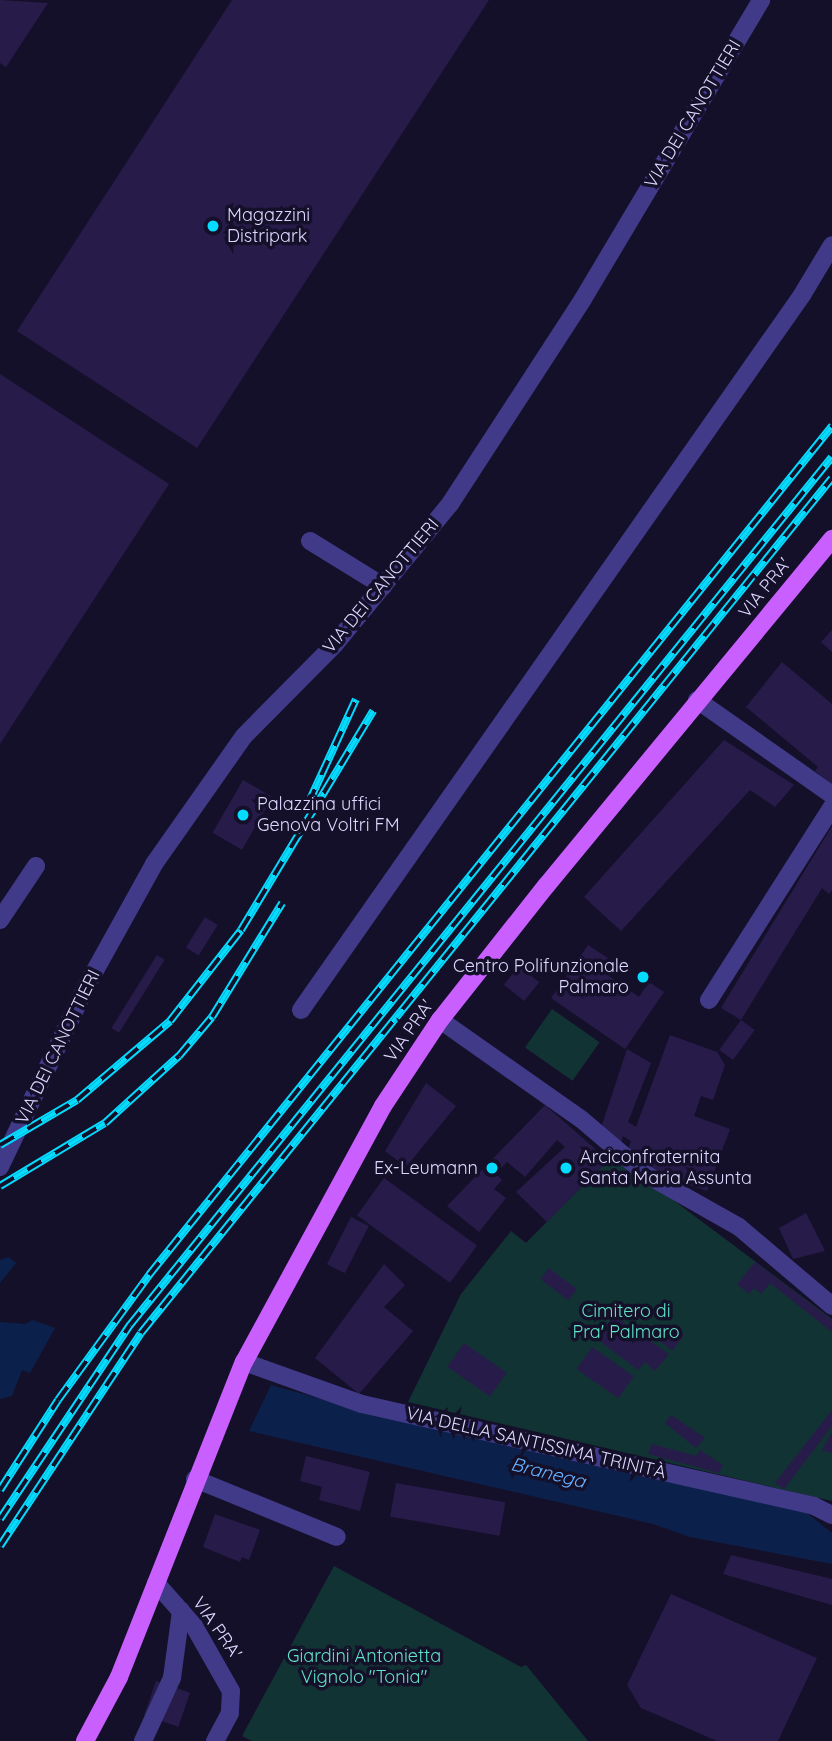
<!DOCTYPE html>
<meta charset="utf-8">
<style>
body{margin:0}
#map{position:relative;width:832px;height:1741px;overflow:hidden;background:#151029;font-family:Quicksand,sans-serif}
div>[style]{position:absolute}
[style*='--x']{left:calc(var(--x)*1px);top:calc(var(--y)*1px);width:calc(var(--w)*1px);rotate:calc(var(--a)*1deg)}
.green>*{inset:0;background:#123333;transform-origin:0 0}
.water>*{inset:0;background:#0b214c}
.building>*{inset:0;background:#271b4a;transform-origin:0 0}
.minor>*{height:18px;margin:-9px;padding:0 9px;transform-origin:9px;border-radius:9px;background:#403a89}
.major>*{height:18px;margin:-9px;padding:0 9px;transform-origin:9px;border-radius:9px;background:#c95fff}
.rail>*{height:8px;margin-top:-4px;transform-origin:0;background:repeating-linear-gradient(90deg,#151029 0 16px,#04dcff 0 32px);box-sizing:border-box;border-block:2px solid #04dcff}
.dots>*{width:19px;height:19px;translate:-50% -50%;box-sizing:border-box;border:4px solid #151029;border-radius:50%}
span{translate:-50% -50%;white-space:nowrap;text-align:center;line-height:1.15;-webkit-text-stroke:7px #151029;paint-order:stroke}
.street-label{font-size:18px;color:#ded8ff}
.poi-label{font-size:18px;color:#ded8ff}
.left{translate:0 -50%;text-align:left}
.right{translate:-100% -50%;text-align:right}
.park-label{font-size:18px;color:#60e3c7}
.water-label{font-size:19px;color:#66b2ff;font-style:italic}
</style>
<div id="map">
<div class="green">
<div style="left:552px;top:1009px;width:58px;height:47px;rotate:35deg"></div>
<div style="clip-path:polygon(613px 1155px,832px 1319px,832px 1501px,408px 1402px,461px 1294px,511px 1231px,526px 1243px)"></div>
<div style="clip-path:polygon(334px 1566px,521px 1667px,526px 1665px,588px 1741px,252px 1741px,242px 1736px)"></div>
</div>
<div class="water">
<div style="clip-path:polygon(9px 1257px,16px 1263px,0 1283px,0 1260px)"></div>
<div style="clip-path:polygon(32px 1320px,55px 1328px,30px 1373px,22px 1370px,12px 1396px,0 1399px,0 1322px,25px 1324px)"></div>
<div style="clip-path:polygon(271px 1385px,364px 1411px,807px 1513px,832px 1533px,832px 1564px,690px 1537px,653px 1524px,249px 1431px)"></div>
</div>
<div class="building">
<div style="clip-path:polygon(0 0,48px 3px,6px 67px,0 63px)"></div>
<div style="clip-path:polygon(232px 0,489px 0,197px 448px,17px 331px)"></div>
<div style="clip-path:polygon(0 374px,169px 484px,0 744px)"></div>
<div style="clip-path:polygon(832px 630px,832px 652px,821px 642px)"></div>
<div style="clip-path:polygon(782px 662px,832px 704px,832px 785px,815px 771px,818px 767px,746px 707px)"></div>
<div style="clip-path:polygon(724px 740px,794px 785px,775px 807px,750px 790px,621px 931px,584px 897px)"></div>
<div style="left:243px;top:780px;width:34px;height:61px;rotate:30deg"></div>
<div style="clip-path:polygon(832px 826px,832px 890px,829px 894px,822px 888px,741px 1020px,721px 1008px)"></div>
<div style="left:205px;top:917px;width:15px;height:36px;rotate:32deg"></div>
<div style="clip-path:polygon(588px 945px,617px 964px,609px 976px,639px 997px,649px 982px,664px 992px,625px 1049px,551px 998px)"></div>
<div style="left:157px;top:955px;width:9px;height:86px;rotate:32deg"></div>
<div style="left:519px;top:966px;width:26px;height:24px;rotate:39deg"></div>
<div style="left:741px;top:1020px;width:17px;height:37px;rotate:36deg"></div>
<div style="clip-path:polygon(670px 1035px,717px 1052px,725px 1065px,713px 1100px,701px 1096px,694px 1116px,730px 1129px,707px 1191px,649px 1171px,627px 1153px,631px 1141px,623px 1136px,621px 1143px,601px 1128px,627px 1049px,651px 1063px,628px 1122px,636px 1127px)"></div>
<div style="clip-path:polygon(426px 1083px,456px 1106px,406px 1167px,385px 1151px)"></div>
<div style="clip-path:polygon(545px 1105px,608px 1160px,547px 1222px,516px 1192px,565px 1147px,557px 1140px,525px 1177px,507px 1162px,496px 1174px,502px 1180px,494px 1189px,506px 1198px,479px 1232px,447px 1206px)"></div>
<div style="left:384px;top:1178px;width:115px;height:46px;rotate:36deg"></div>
<div style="clip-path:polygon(806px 1213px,825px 1251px,793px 1259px,779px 1228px)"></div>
<div style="left:351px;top:1217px;width:20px;height:53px;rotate:27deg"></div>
<div style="clip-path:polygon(755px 1262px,832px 1320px,832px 1332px,770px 1283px,761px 1294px,754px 1288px,749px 1294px,737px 1284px)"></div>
<div style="clip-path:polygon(384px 1264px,405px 1285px,384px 1307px,413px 1331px,359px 1394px,315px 1358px)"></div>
<div style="left:549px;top:1268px;width:35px;height:14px;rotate:37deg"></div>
<div style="clip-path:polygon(614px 1316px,669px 1354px,655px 1371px,645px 1362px,638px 1370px,597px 1339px)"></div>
<div style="left:673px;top:1326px;width:14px;height:20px;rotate:36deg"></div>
<div style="left:464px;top:1343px;width:52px;height:29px;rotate:35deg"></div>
<div style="left:592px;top:1347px;width:51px;height:27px;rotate:35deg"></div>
<div style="clip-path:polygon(832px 1410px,832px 1426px,784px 1489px,775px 1483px)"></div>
<div style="clip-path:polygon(671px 1415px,705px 1438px,696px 1448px,665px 1423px)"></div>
<div style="clip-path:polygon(832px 1432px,832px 1453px,822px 1450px)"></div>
<div style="clip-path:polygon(652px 1444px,696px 1456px,700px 1450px,723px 1465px,719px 1473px,648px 1454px)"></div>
<div style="clip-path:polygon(306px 1456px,370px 1472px,360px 1511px,319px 1500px,322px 1487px,300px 1481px)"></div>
<div style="left:396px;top:1483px;width:111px;height:34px;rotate:10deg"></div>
<div style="clip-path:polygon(215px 1514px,260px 1530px,249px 1560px,242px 1557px,240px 1562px,203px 1547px)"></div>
<div style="clip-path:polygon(731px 1555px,832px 1579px,832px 1605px,723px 1574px)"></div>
<div style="clip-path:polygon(671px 1594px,817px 1658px,778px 1741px,717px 1741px,641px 1708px,627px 1685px)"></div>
<div style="left:156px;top:1681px;width:36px;height:36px;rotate:19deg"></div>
</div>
<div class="minor">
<div style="--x:310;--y:541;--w:86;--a:31.7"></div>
<div style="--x:697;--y:700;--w:165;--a:35.1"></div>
<div style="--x:0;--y:920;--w:65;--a:-56.3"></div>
<div style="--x:709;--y:1000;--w:229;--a:-57.5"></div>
<div style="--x:301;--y:1010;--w:873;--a:-54.98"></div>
<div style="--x:802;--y:295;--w:58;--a:-59"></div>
<div style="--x:440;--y:1020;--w:172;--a:35.1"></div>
<div style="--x:581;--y:1119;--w:87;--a:40.3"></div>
<div style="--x:647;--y:1175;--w:106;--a:29.5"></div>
<div style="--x:739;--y:1227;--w:122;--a:40.3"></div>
<div style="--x:0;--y:1167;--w:202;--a:-64.5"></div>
<div style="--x:87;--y:985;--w:138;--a:-61"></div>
<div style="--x:154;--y:864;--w:156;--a:-54.9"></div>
<div style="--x:244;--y:736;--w:129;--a:-45.3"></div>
<div style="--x:335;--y:644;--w:181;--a:-50.6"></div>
<div style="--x:450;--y:504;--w:244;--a:-57"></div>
<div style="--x:583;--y:299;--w:348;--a:-59.2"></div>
<div style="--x:244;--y:1362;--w:125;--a:19.6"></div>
<div style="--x:362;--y:1404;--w:463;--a:12.7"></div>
<div style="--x:814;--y:1506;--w:20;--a:27"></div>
<div style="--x:195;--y:1479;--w:153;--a:22.2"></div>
<div style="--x:156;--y:1583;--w:57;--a:48.5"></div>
<div style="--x:194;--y:1626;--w:75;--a:60.4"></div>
<div style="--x:231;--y:1691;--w:22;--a:93"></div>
<div style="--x:230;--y:1713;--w:32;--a:118"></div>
<div style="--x:143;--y:1741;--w:69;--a:-65.3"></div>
<div style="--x:172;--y:1678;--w:68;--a:-82.3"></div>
</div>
<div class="major">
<div style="--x:85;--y:1741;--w:72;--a:-62"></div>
<div style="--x:119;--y:1677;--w:339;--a:-68.4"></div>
<div style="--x:244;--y:1362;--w:291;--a:-61.5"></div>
<div style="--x:383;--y:1106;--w:103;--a:-56.5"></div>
<div style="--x:440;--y:1020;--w:171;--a:-51.7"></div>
<div style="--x:546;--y:886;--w:450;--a:-50.5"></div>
</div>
<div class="rail">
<div style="--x:308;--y:804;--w:115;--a:-65.4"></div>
<div style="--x:0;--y:1145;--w:89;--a:-30.3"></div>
<div style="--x:77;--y:1100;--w:122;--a:-40.3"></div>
<div style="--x:170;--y:1021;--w:115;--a:-52"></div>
<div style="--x:241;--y:930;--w:256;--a:-58.9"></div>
<div style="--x:0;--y:1186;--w:122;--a:-31"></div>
<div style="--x:105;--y:1123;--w:100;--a:-42.2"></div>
<div style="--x:179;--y:1056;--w:51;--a:-49.8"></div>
<div style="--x:212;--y:1017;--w:134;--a:-58.4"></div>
<div style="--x:0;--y:1490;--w:107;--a:-57.2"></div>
<div style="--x:58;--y:1400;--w:155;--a:-53.9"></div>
<div style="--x:149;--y:1275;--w:1090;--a:-51.18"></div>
<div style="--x:0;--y:1519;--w:234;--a:-56.2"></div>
<div style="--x:130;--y:1325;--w:1116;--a:-51.04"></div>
<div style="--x:0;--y:1546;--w:255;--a:-56.5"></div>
<div style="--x:141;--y:1333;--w:1099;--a:-51.06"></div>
</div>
<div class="dots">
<div style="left:213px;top:226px;background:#04dcff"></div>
<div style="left:243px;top:815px;background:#04dcff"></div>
<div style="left:643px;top:977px;background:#04dcff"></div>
<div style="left:492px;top:1168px;background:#04dcff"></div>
<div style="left:566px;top:1168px;background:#04dcff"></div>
</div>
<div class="street-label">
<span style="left:693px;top:114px;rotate:-59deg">VIA DEI CANOTTIERI</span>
<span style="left:381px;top:586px;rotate:-50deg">VIA DEI CANOTTIERI</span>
<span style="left:765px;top:588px;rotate:-51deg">VIA PRA'</span>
<span style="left:409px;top:1031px;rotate:-55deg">VIA PRA'</span>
<span style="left:58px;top:1047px;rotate:-64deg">VIA DEI CANOTTIERI</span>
<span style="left:536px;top:1443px;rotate:13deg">VIA DELLA SANTISSIMA TRINITÀ</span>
<span style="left:217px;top:1628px;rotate:55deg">VIA PRA'</span>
</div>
<div class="poi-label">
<span class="left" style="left:227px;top:226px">Magazzini<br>Distripark</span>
<span class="left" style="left:257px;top:815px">Palazzina uffici<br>Genova Voltri FM</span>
<span class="right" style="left:629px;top:977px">Centro Polifunzionale<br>Palmaro</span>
<span class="left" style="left:580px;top:1168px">Arciconfraternita<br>Santa Maria Assunta</span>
<span class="right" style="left:478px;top:1168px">Ex-Leumann</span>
</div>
<div class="park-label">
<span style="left:626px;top:1322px">Cimitero di<br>Pra' Palmaro</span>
<span style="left:364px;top:1667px">Giardini Antonietta<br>Vignolo "Tonia"</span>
</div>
<div class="water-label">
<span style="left:548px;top:1473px;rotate:14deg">Branega</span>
</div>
</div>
